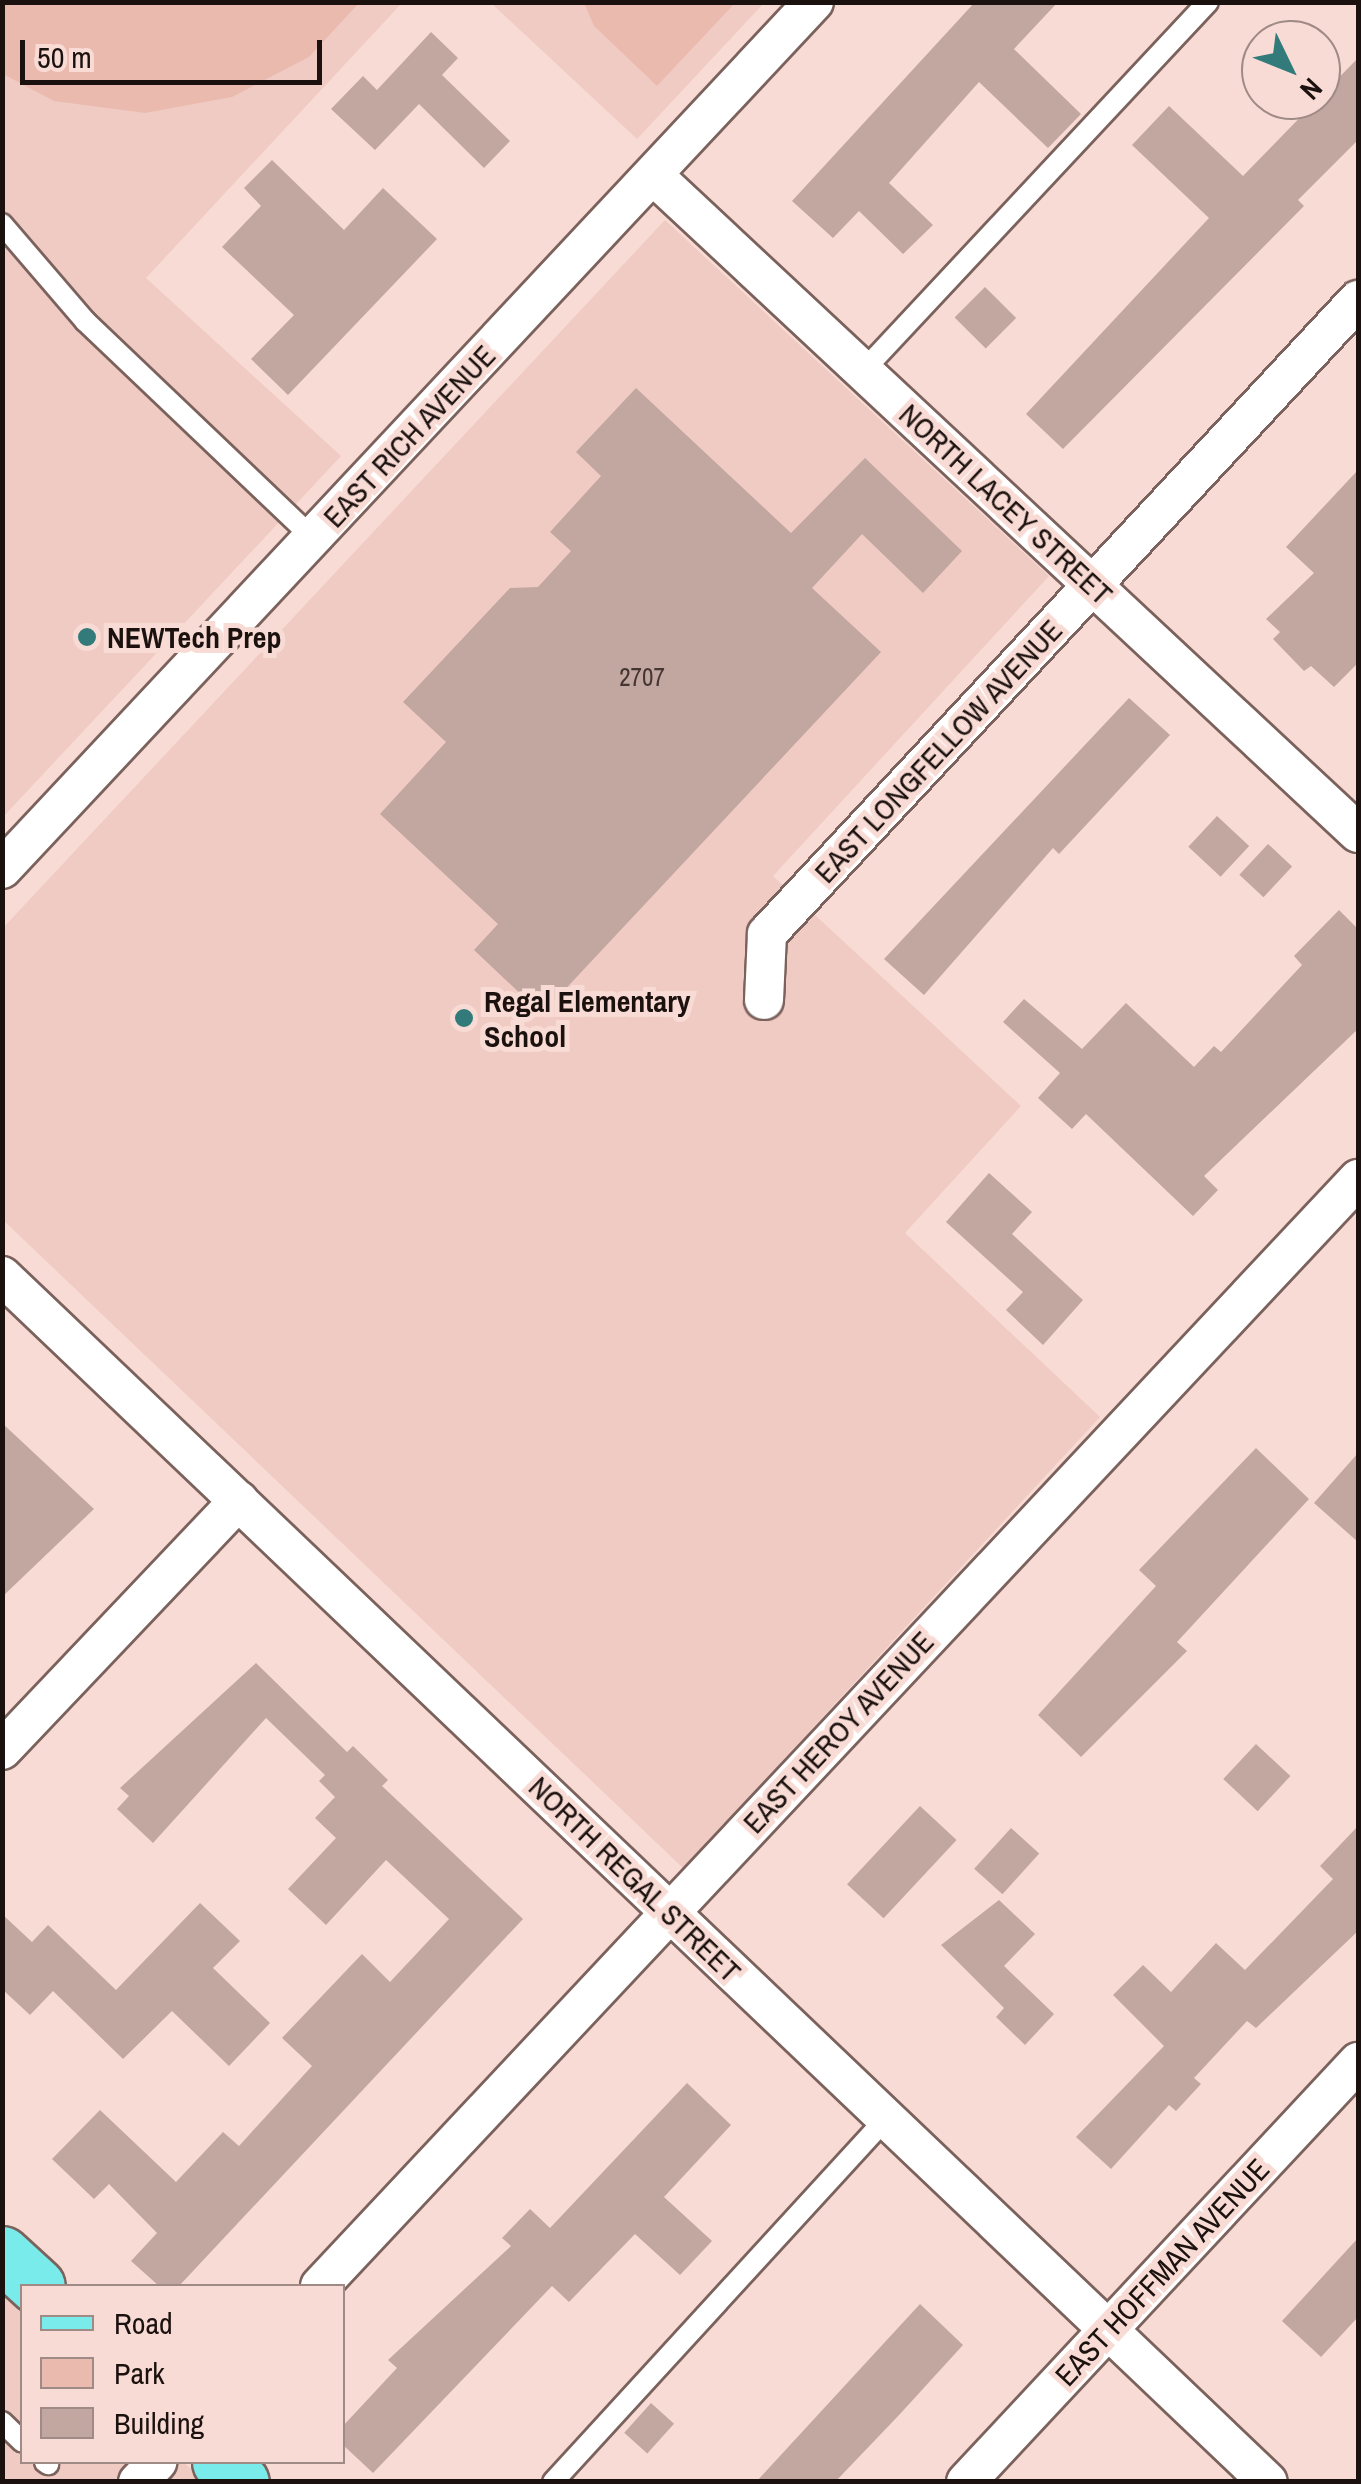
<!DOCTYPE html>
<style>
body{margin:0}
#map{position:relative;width:1361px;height:2484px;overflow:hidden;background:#f8dbd4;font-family:"Archivo Narrow",sans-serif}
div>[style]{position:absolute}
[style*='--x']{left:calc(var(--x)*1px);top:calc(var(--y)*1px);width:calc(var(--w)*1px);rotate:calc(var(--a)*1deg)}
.built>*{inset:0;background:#f0cbc3}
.green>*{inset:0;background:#ebbaaf}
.building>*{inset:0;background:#c2a6a0;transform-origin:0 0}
.roads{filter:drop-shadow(2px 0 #7b625c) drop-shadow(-2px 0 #7b625c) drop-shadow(0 2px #7b625c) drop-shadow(0 -2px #7b625c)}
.service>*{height:20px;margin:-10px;padding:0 10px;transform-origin:10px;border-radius:10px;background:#fff}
.minor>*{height:38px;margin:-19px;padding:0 19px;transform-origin:19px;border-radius:19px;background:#fff}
.primary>*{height:55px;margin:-27.5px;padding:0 27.5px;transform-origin:27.5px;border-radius:27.5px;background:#78ebea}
.dots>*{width:28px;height:28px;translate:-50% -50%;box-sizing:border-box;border:5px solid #f8dbd4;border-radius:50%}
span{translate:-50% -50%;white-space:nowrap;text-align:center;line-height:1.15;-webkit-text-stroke:10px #f8dbd4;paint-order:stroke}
.number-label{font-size:25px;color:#453633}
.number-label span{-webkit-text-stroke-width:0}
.street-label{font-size:30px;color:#1b110f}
.poi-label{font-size:30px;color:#1b110f;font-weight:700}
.left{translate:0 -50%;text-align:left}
.frame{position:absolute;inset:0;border:5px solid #1b110f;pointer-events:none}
.legend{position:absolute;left:20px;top:2284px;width:325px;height:180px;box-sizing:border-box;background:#f8dbd4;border:2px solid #a08a85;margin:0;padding:12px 18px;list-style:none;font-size:30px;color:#1b110f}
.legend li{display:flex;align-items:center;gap:20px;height:50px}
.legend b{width:50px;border:2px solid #a08a85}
.north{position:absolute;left:1241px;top:20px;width:100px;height:100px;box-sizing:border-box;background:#f8dbd4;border:2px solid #a08a85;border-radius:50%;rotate:133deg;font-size:28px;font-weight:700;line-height:40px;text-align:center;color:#1b110f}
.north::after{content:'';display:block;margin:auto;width:35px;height:45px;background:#327b7a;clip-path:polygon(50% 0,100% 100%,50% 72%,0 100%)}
.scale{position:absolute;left:20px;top:40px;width:302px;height:45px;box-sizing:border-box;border:5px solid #1b110f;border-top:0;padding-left:12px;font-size:30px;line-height:35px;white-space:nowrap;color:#1b110f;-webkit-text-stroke:8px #f8dbd4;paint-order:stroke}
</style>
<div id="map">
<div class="built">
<div style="clip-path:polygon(3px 3px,402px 3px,146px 278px,341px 456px,3px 817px)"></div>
<div style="clip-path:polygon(491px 3px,764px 3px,637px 139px)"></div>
<div style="clip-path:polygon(665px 220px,1049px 576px,773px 876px,1021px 1106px,905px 1233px,1100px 1417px,683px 1868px,3px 1220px,2px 929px)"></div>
<div style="clip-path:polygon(2px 2290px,22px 2309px,22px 2462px,183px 2462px,205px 2481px,3px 2481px)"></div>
</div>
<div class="green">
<div style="clip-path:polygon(2px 3px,3px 2px,359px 3px,309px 57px,232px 97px,145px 113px,54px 101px,3px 74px)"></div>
<div style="clip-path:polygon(584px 3px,735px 3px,657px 86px,594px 26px)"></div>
</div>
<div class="building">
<div style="clip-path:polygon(975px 2px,1058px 2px,1014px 49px,1081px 114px,1048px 148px,979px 82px,889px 183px,933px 225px,903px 254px,859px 211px,833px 238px,792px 201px)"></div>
<div style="clip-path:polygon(431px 32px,458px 58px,442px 75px,510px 141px,484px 168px,419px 104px,375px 150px,331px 109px,363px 76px,377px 90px)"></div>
<div style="clip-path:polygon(1358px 58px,1358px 140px,1298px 200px,1304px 206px,1063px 449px,1026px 414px,1209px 218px,1132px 145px,1169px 106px,1243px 176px)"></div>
<div style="clip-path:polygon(272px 160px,344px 230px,383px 188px,437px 239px,288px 395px,251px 359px,294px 315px,222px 247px,261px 206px,244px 188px)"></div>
<div style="left:985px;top:287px;width:44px;height:43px;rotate:45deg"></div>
<div style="clip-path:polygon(636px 388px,791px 533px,865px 458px,962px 551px,923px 593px,862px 534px,812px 588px,881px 652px,542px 1014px,474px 950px,498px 924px,380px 814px,446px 742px,403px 702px,510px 588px,538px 587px,571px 551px,550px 532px,601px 476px,576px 452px)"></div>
<div style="clip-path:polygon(1358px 470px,1358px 663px,1334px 687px,1311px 666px,1304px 671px,1273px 639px,1280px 632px,1266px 619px,1314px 573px,1286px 547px)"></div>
<div style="clip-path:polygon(1129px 698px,1170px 735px,1059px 854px,1053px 848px,924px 995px,884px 959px)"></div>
<div style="left:1217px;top:816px;width:44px;height:42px;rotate:43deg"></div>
<div style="left:1268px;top:844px;width:33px;height:42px;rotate:43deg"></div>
<div style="clip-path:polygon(1339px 910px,1358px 929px,1358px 1029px,1204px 1176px,1218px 1190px,1193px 1216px,1086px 1114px,1072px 1129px,1038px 1098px,1060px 1073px,1003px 1022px,1024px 999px,1082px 1049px,1126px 1003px,1194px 1067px,1214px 1046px,1221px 1052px,1302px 965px,1294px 956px)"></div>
<div style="clip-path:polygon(989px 1173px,1032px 1212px,1012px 1234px,1083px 1300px,1043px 1345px,1006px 1310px,1023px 1292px,946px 1222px)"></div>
<div style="clip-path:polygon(2px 1423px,94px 1509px,2px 1597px)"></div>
<div style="clip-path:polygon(1256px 1448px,1309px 1499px,1177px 1642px,1187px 1651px,1081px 1757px,1038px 1715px,1156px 1586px,1139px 1570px)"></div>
<div style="clip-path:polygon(1358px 1453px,1358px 1542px,1314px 1503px)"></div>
<div style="clip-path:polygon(256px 1663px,347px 1752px,353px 1746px,388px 1780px,382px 1786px,523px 1919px,179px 2286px,159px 2286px,131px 2261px,157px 2233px,109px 2184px,94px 2199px,52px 2159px,100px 2110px,176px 2182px,223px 2132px,239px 2146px,312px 2066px,282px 2038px,362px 1954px,390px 1982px,449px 1919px,386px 1860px,326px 1925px,288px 1889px,336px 1838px,315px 1818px,335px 1797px,319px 1781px,325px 1775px,266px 1718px,153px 1843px,117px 1809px,129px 1796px,120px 1788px)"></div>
<div style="left:1256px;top:1744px;width:47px;height:48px;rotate:43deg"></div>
<div style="left:920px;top:1806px;width:50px;height:107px;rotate:43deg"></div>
<div style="clip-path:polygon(1358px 1826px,1358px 1931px,1256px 2028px,1247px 2021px,1194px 2078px,1201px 2084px,1176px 2111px,1169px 2105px,1111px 2169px,1076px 2137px,1164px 2046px,1113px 1995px,1143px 1965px,1171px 1992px,1216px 1943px,1245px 1970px,1333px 1879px,1320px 1866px)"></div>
<div style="left:1011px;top:1828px;width:38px;height:55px;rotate:42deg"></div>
<div style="clip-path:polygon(999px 1900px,1035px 1934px,1004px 1966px,1054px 2014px,1025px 2045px,996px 2017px,1004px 2008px,941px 1945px)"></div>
<div style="clip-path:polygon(200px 1903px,240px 1941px,213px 1968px,270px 2023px,229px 2066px,172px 2011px,123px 2059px,53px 1991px,30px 2015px,2px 1989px,2px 1914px,32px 1942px,48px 1925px,116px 1990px)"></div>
<div style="clip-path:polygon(687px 2083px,731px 2125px,664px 2197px,712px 2241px,680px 2275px,635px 2234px,569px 2302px,552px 2286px,373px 2473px,342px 2444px,342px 2427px,397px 2368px,388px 2360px,511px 2246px,502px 2238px,530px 2209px,550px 2228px)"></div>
<div style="clip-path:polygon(1358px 2238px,1358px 2317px,1321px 2357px,1282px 2321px)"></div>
<div style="clip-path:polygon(920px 2304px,963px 2345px,900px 2414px,835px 2482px,756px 2482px)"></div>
<div style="left:651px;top:2403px;width:31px;height:40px;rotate:42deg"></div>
</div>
<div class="roads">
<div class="service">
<div style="--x:2;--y:224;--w:128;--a:49.4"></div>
<div style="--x:85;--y:321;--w:315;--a:43.6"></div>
<div style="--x:863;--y:371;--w:505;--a:-46.93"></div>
<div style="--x:2;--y:2422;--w:28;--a:44"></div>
<div style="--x:45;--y:2462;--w:4;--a:34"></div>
<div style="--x:553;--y:2482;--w:494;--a:-47.5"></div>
</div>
<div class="minor">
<div style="--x:654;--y:176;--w:963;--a:43.02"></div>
<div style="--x:2;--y:869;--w:1188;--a:-46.88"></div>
<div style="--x:764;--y:1000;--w:66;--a:-87.4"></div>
<div style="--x:767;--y:934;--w:867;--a:-47.01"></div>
<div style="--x:2;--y:1276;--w:1748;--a:43.61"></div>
<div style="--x:2;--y:1750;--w:344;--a:-46.5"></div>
<div style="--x:320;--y:2286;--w:1518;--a:-46.84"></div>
<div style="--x:138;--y:2482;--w:28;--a:-46"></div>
<div style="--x:966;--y:2482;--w:575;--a:-46.97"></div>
</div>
<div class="primary">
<div style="--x:2;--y:2254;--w:47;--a:42.4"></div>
<div style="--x:220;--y:2462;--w:29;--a:44"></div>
</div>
</div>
<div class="dots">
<div style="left:87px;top:637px;background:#327b7a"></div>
<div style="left:464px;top:1018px;background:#327b7a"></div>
</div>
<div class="number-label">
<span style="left:642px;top:677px">2707</span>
</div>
<div class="street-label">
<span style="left:409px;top:436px;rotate:-47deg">EAST RICH AVENUE</span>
<span style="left:1006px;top:504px;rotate:43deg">NORTH LACEY STREET</span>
<span style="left:938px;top:751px;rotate:-47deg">EAST LONGFELLOW AVENUE</span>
<span style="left:838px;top:1732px;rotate:-47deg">EAST HEROY AVENUE</span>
<span style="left:635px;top:1879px;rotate:44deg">NORTH REGAL STREET</span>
<span style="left:1162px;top:2272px;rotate:-47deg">EAST HOFFMAN AVENUE</span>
</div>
<div class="poi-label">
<span class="left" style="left:107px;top:637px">NEWTech Prep</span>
<span class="left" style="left:484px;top:1018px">Regal Elementary<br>School</span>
</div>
<div class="frame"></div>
<ul class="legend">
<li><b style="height:12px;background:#78ebea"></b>Road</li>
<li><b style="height:28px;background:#ebbaaf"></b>Park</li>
<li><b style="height:28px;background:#c2a6a0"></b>Building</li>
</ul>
<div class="north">N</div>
<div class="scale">50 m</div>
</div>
